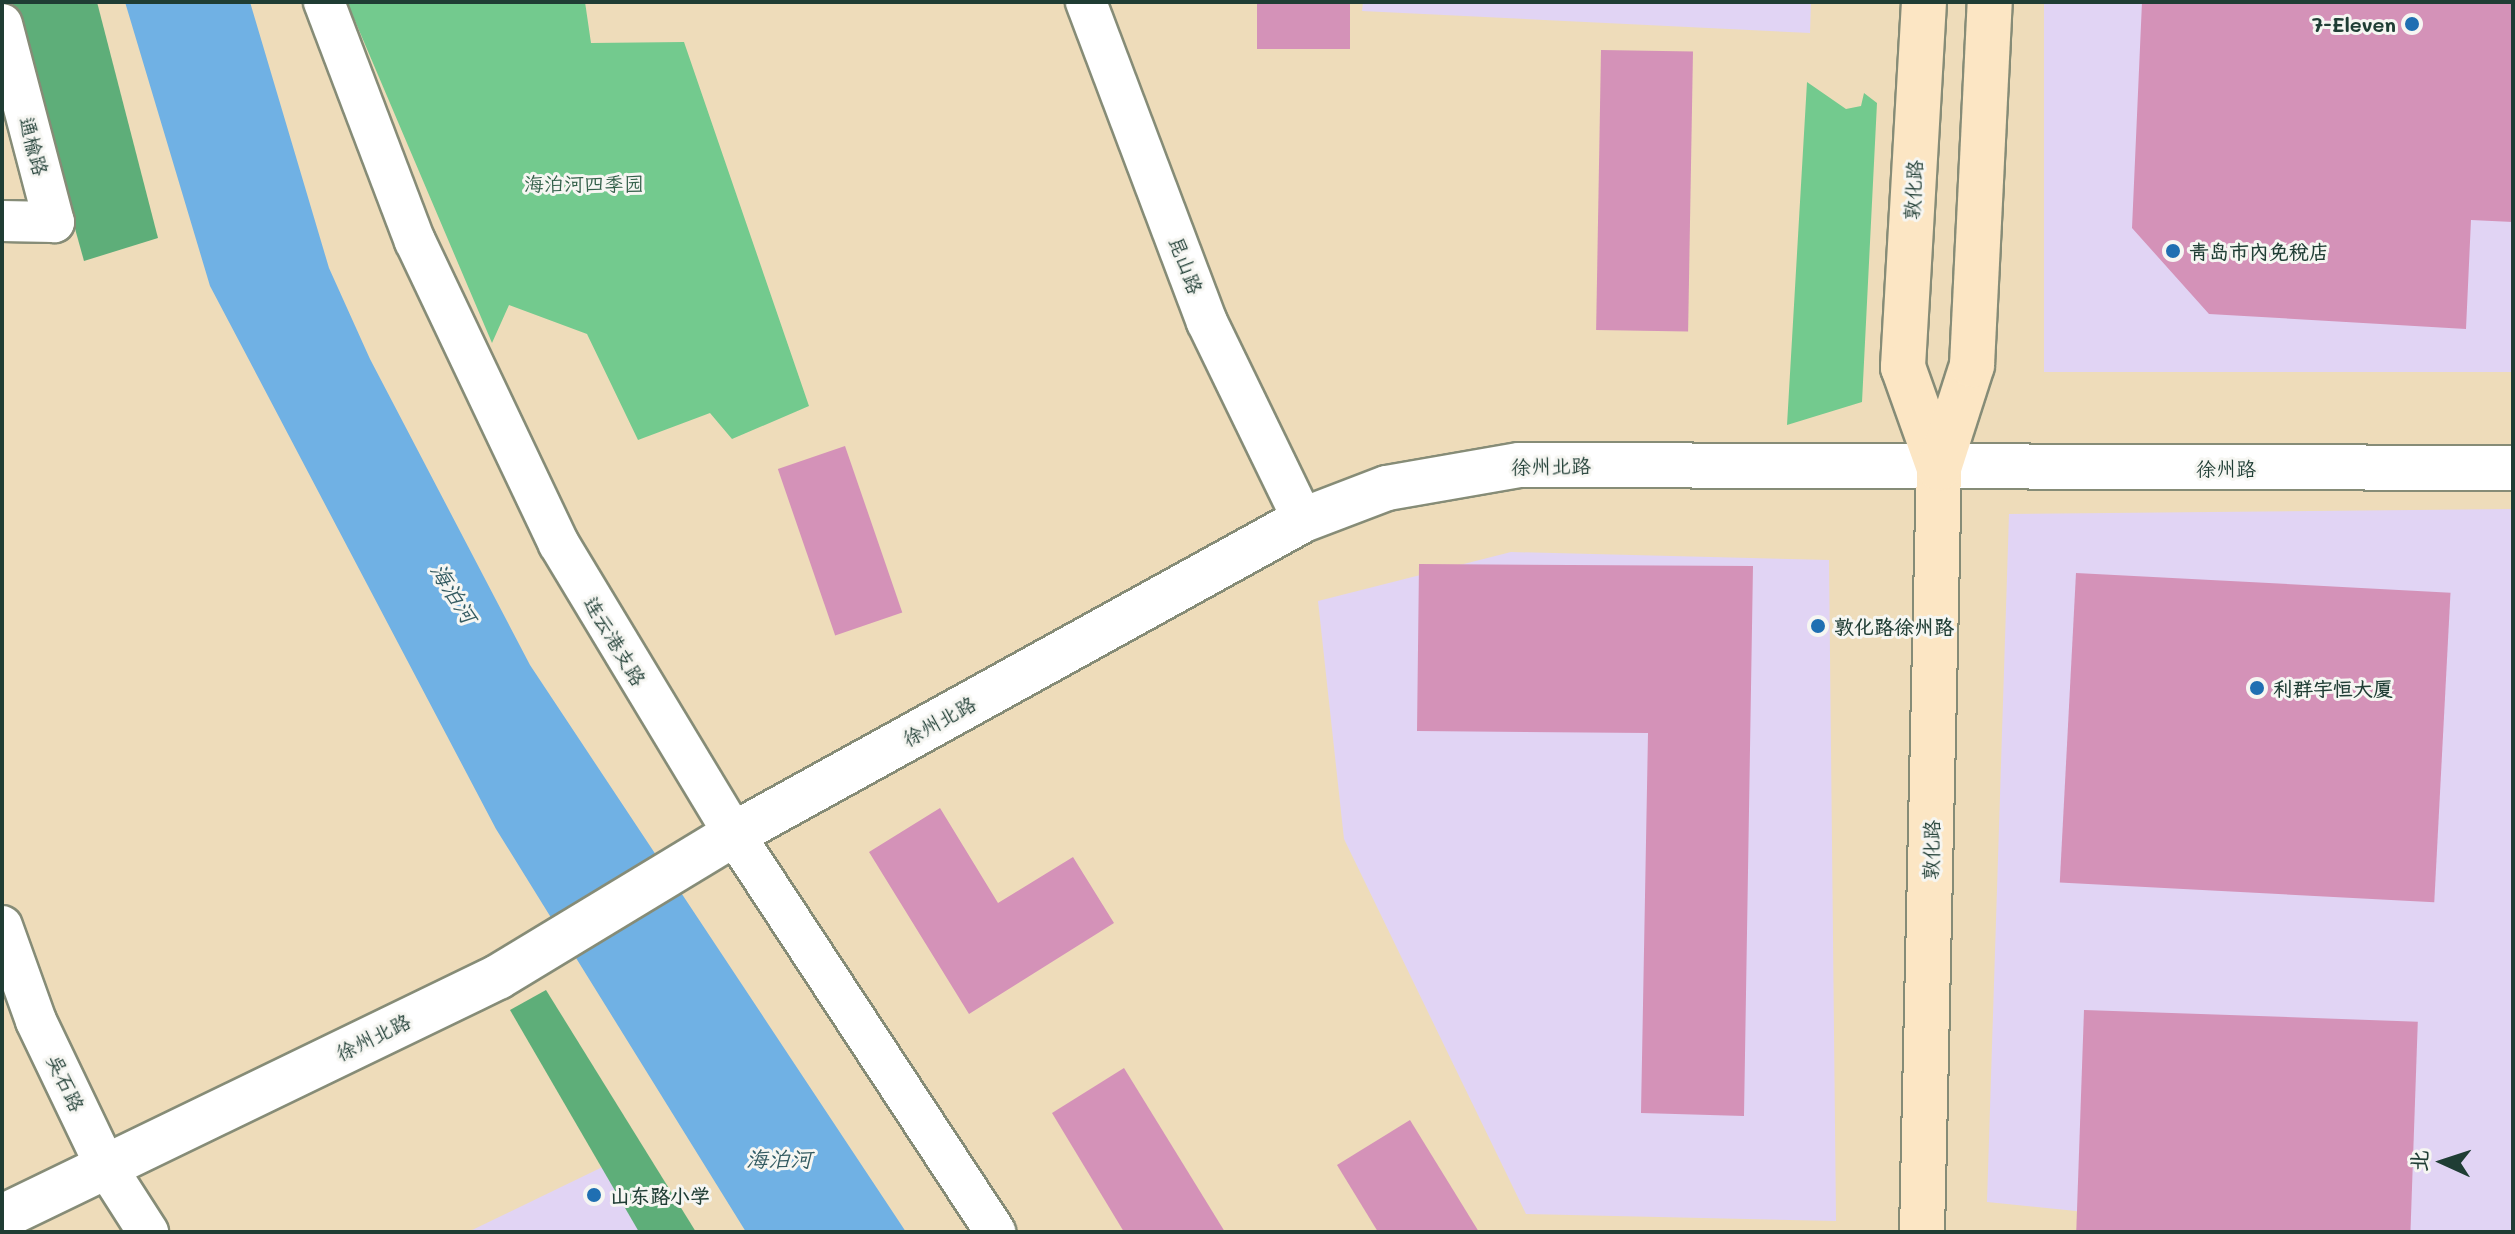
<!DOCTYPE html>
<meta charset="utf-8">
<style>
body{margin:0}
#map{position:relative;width:2515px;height:1234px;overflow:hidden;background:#eedcba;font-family:Mali,"LXGW WenKai TC",sans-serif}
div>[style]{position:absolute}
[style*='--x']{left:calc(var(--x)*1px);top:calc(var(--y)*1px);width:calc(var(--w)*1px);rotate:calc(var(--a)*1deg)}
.built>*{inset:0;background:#e1d4f4;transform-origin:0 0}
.green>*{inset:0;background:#73ca8e}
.forest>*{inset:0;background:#5eae79}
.water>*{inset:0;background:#70b1e4}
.building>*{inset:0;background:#d492b8;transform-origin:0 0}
.roads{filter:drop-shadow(2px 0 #868c77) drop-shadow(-2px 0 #868c77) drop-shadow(0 2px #868c77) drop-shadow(0 -2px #868c77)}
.minor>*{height:40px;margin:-20px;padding:0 20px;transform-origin:20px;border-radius:20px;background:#fff}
.tertiary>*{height:44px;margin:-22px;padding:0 22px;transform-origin:22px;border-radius:22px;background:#fff}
.secondary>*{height:44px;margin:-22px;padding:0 22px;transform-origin:22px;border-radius:22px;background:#fce6c4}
.dots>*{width:22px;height:22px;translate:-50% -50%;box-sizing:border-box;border:4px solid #f6f6f2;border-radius:50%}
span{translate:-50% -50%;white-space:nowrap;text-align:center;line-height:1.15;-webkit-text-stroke:6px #f6f6f2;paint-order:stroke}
.poi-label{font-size:20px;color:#1f3d34;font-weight:700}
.right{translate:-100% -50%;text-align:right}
.left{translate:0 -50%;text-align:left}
.street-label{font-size:20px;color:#1f3d34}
.park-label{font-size:20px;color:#34604a}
.water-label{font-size:22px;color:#335a60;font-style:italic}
.frame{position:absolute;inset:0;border:4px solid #1f3d34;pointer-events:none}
.north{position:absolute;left:2403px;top:1122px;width:80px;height:80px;-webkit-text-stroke:6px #f6f6f2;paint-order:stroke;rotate:273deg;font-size:22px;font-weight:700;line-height:32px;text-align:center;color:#1f3d34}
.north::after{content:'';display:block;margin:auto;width:28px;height:36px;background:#1f3d34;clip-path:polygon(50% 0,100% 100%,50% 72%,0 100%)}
</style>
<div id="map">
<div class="built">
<div style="clip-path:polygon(1363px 2px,1811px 2px,1810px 33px,1362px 11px)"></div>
<div style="left:2044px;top:2px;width:469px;height:370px"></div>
<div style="clip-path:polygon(2513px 509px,2513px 1232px,2281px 1232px,1987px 1202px,2009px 514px)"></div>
<div style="clip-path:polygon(1511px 552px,1829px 560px,1836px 1221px,1526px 1214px,1344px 839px,1318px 601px)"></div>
<div style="clip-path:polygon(621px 1158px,666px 1232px,468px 1232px)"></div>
</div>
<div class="green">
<div style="clip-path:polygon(347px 2px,585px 2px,591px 43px,684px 42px,809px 406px,732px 439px,710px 413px,638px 440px,587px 334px,509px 305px,492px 343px)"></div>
<div style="clip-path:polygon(1807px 82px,1846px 109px,1861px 106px,1864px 93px,1877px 103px,1862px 402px,1787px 425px)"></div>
</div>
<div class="forest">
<div style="clip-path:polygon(12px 2px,97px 2px,158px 238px,84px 261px)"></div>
<div style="clip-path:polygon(546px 990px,696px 1232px,639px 1232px,510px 1010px)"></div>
</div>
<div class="water">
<div style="clip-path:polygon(125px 2px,250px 2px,329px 268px,370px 359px,530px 665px,906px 1232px,746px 1232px,496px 829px,210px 286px)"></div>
</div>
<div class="building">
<div style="left:1257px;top:2px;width:93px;height:47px"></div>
<div style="clip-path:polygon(2142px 2px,2513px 2px,2513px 222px,2471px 220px,2466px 329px,2209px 314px,2132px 228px)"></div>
<div style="left:1601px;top:50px;width:92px;height:280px;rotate:1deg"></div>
<div style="left:845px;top:446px;width:176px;height:71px;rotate:71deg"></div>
<div style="clip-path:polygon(1419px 564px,1753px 566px,1744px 1116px,1641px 1113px,1648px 733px,1417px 731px)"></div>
<div style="left:2076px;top:573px;width:375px;height:310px;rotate:3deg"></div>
<div style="clip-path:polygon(940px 808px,998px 903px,1073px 857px,1114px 923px,969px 1014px,869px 852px)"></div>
<div style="left:2084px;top:1010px;width:334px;height:222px;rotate:2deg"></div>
<div style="clip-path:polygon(1124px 1068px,1225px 1232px,1124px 1232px,1052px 1113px)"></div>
<div style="clip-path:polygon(1410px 1120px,1479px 1232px,1378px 1232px,1337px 1165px)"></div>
</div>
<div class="roads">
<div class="minor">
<div style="--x:324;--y:2;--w:256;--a:69.2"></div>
<div style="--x:415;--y:241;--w:335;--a:64.6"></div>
<div style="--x:559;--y:544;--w:339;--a:58.9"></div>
<div style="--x:734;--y:834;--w:476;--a:56.7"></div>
<div style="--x:1086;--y:2;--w:342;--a:69.3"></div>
<div style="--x:1207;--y:322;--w:220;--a:64.1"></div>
<div style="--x:2;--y:24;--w:205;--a:75.3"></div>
<div style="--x:54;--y:222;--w:52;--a:-178.9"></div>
<div style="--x:2;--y:926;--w:101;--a:70.3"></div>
<div style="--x:36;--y:1021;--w:160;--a:64.4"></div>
<div style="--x:105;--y:1165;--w:80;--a:57.3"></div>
</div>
<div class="tertiary">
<div style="--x:2;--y:1217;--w:551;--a:-25.82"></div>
<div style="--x:498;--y:977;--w:276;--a:-31.2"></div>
<div style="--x:734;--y:834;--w:650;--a:-28.89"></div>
<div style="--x:1303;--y:520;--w:90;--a:-20.9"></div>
<div style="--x:1387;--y:488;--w:134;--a:-9.9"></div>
<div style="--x:1519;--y:465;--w:994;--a:0.17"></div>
</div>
<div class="secondary">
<div style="--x:1924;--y:2;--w:366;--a:93.3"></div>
<div style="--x:1903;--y:367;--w:107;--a:70.4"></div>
<div style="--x:1922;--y:1232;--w:764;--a:-88.73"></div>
<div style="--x:1939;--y:468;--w:108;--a:-72.2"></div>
<div style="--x:1972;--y:365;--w:363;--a:-87.2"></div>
</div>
</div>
<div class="dots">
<div style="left:2412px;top:24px;background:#1f6fb2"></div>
<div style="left:2173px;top:251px;background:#1f6fb2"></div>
<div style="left:1818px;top:626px;background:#1f6fb2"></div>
<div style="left:2257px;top:688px;background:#1f6fb2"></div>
<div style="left:594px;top:1195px;background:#1f6fb2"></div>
</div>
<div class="poi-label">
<span class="right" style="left:2396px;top:24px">7-Eleven</span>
<span class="left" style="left:2189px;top:251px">青岛市内免税店</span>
<span class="left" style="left:1834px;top:626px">敦化路徐州路</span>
<span class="left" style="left:2273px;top:688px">利群宇恒大厦</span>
<span class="left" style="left:610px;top:1195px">山东路小学</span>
</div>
<div class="street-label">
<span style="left:34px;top:146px;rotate:75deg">通榆路</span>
<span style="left:1913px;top:190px;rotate:-87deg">敦化路</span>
<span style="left:1186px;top:265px;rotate:69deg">昆山路</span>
<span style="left:1551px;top:466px;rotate:-1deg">徐州北路</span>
<span style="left:2226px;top:468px">徐州路</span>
<span style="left:615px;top:641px;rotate:59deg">连云港支路</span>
<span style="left:939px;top:721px;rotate:-29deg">徐州北路</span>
<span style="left:1931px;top:850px;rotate:-89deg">敦化路</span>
<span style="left:373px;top:1037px;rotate:-26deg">徐州北路</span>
<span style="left:66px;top:1083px;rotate:65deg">吴石路</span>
</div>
<div class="park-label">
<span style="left:584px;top:183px">海泊河四季园</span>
</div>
<div class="water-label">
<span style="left:454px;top:593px;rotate:58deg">海泊河</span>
<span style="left:779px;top:1159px">海泊河</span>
</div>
<div class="frame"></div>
<div class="north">北</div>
</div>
